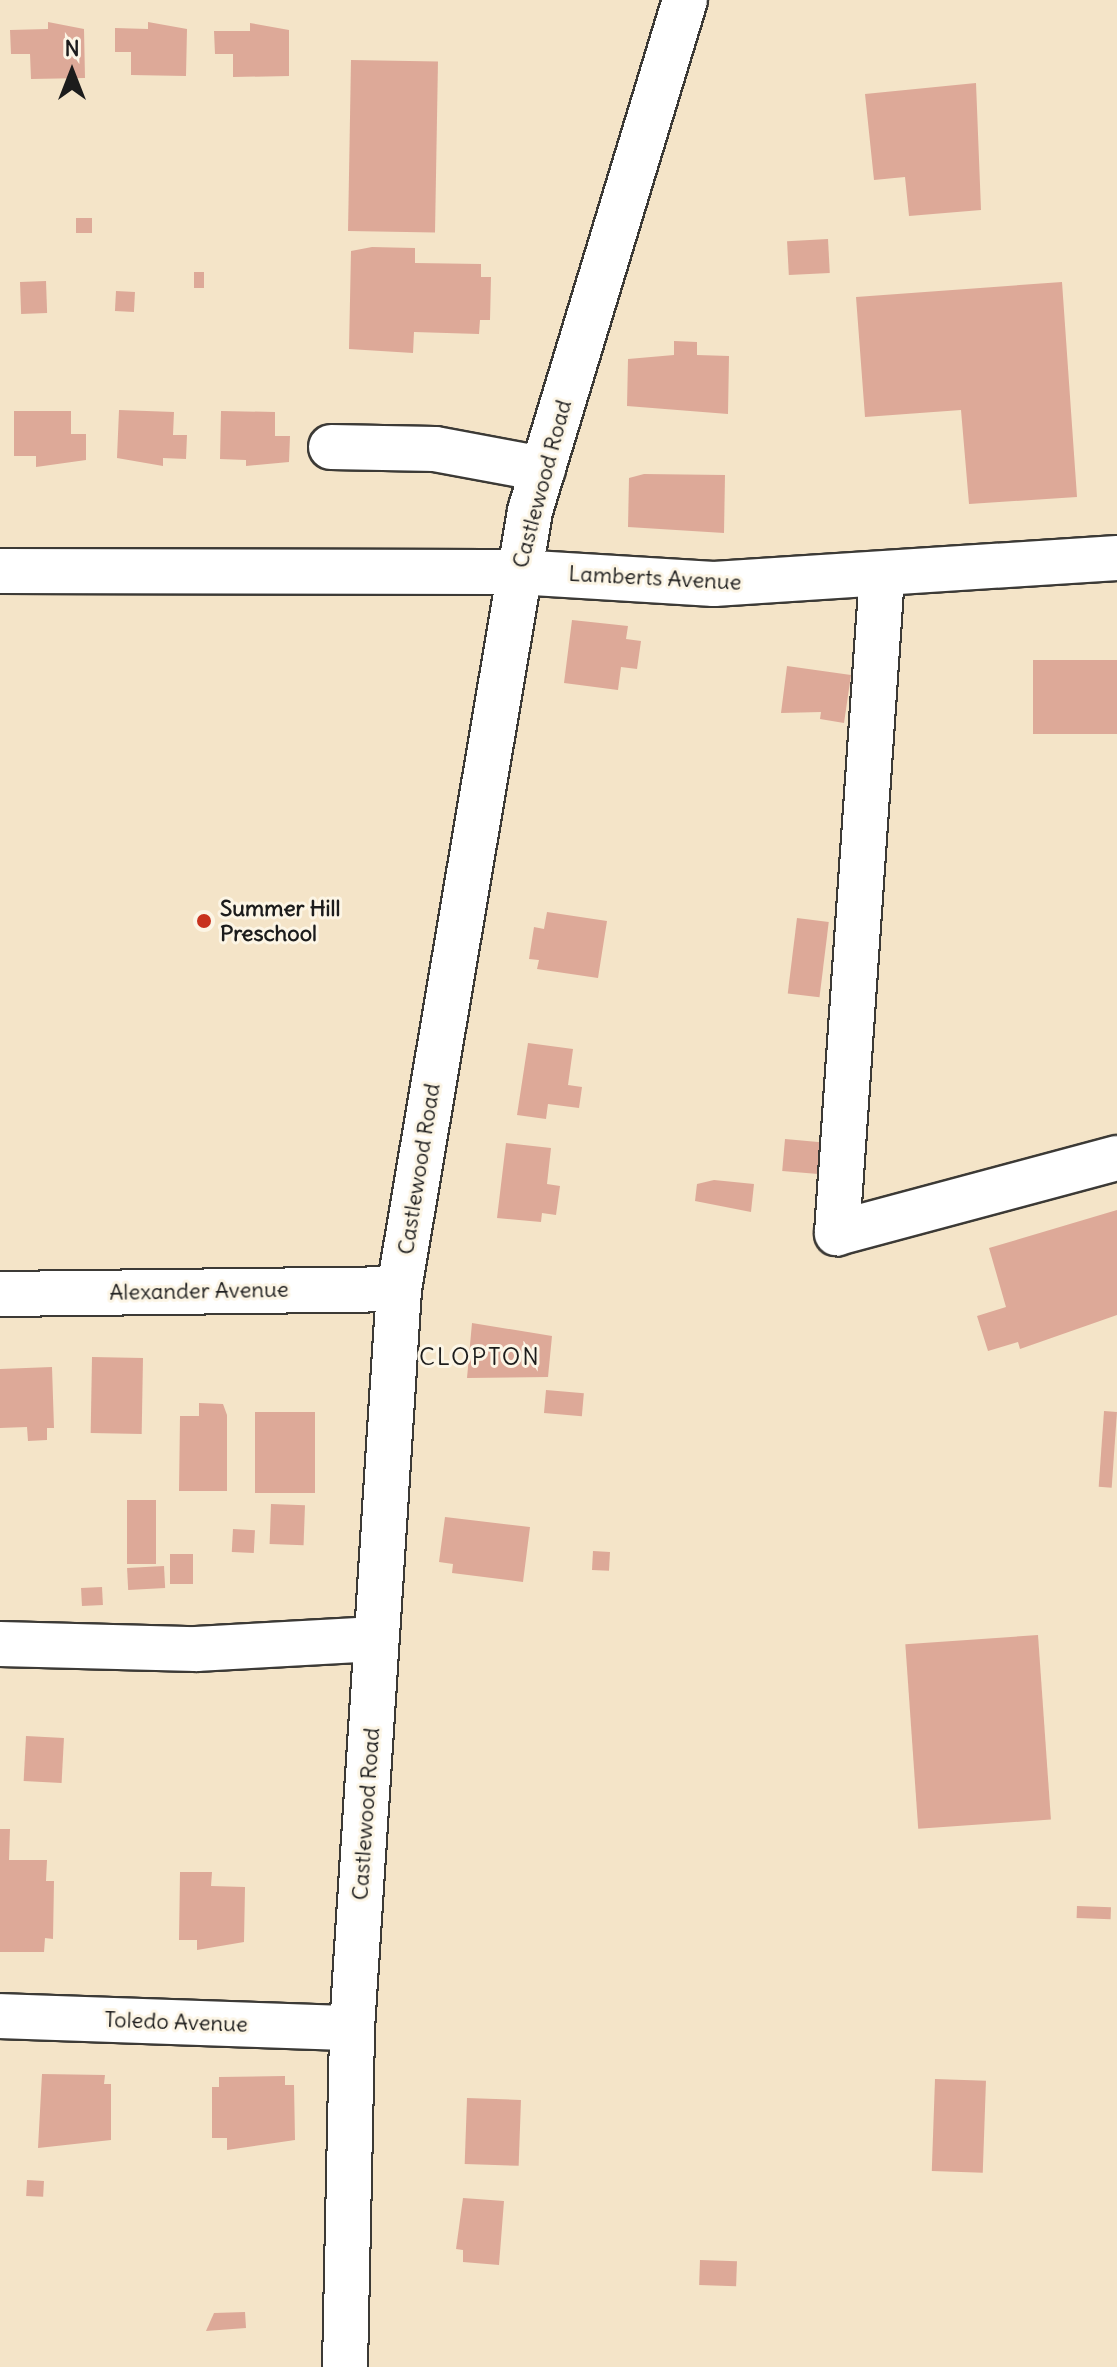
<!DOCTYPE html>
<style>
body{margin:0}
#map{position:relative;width:1117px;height:2367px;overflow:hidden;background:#f4e4c8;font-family:Delius,sans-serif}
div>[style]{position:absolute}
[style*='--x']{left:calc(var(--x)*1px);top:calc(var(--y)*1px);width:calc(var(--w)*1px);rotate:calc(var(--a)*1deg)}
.building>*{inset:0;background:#dda998;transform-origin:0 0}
.roads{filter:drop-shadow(2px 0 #3c3a36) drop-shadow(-2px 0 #3c3a36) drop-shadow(0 2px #3c3a36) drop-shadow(0 -2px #3c3a36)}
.minor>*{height:44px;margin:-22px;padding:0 22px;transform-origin:22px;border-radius:22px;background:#fff}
.dots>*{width:22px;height:22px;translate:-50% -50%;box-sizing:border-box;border:4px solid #fcf5e5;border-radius:50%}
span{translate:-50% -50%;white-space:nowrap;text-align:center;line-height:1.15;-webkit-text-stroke:6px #fcf5e5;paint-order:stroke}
.street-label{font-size:22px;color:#1c1c1c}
.poi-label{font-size:22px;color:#1c1c1c;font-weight:700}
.left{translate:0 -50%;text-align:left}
.neighbourhood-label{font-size:24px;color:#1c1c1c;letter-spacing:2px}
.north{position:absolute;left:32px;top:32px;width:80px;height:80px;-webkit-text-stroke:6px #fcf5e5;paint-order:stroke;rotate:0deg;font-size:22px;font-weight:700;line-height:32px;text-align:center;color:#1c1c1c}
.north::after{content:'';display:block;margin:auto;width:28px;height:36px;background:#1c1c1c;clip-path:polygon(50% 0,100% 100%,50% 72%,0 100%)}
</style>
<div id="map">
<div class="building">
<div style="clip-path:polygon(48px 22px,84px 29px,85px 78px,31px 79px,30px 54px,11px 54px,10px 30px,48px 29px)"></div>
<div style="clip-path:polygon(148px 22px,187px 29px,186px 76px,131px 75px,131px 52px,115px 52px,115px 28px,148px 29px)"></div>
<div style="clip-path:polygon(250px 23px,289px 30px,289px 76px,233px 77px,233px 54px,215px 54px,214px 31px,250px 31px)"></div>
<div style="left:351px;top:60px;width:87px;height:171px;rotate:1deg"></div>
<div style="clip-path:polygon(976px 83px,981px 210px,909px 216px,905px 177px,874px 180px,865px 94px)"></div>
<div style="left:76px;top:218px;width:16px;height:15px"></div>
<div style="left:828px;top:239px;width:34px;height:41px;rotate:87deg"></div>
<div style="clip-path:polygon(372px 247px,415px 248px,415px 263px,481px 264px,481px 277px,491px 277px,490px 320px,480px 320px,479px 334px,414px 332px,413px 353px,349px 349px,351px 251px)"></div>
<div style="left:194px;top:272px;width:10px;height:16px"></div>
<div style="left:46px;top:281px;width:32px;height:26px;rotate:88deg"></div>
<div style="clip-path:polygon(1062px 282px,1077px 497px,969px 504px,961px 410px,865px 417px,856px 297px)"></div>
<div style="left:116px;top:291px;width:19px;height:20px;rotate:3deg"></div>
<div style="clip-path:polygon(674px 341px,697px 342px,697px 355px,729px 356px,728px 414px,627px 406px,628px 359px,674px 355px)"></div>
<div style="clip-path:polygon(119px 410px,174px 412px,173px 435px,187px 435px,186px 459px,163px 458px,163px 466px,117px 458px)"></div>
<div style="clip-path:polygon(14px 411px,71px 411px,71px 434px,86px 434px,86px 460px,36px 467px,36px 456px,14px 456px)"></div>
<div style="clip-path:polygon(221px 411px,275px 412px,275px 436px,290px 436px,289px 462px,246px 466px,246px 460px,220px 459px)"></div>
<div style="clip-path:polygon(644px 474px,725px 475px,724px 533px,628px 527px,629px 478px)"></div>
<div style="clip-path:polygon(572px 620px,628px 626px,626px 639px,641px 641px,637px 669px,621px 667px,618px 690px,564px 683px)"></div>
<div style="left:1117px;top:660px;width:74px;height:84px;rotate:90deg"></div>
<div style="clip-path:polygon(787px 666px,851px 675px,844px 723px,820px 719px,821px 712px,781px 713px)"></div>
<div style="clip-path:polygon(547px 912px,607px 921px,598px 978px,537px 969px,539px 960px,529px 959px,534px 927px,544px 929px)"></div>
<div style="left:797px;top:918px;width:32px;height:76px;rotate:7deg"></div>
<div style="clip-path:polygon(528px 1043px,573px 1049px,568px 1085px,582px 1087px,579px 1108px,548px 1104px,546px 1119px,517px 1115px)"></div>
<div style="left:785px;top:1139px;width:36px;height:32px;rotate:5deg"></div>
<div style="clip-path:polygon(506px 1143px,551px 1148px,547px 1184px,560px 1186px,556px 1215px,542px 1213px,541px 1222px,497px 1218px)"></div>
<div style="clip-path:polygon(714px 1180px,754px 1184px,751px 1212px,695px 1201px,697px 1184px)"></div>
<div style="clip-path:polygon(1117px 1210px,1117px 1315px,1020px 1349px,1018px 1342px,988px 1351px,977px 1316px,1006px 1307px,989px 1248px)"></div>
<div style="clip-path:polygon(472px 1323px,552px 1336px,548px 1377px,467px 1378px)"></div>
<div style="left:92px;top:1357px;width:51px;height:76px;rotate:1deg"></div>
<div style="clip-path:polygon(52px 1367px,54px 1428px,47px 1428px,47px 1440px,28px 1441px,27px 1427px,0 1428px,0 1369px)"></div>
<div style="left:546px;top:1390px;width:38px;height:23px;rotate:5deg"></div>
<div style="clip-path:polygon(199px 1403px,223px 1404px,227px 1415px,227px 1491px,179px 1491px,180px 1416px,199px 1416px)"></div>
<div style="left:1104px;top:1411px;width:13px;height:76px;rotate:4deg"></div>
<div style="left:255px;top:1412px;width:60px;height:81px"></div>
<div style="left:127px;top:1500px;width:29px;height:64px"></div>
<div style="left:271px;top:1504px;width:34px;height:40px;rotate:2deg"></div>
<div style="clip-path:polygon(445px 1517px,530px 1527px,523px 1582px,452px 1573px,453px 1564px,439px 1562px)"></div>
<div style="left:233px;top:1529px;width:22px;height:23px;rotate:3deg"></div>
<div style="left:593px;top:1551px;width:17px;height:19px;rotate:3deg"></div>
<div style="left:170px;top:1554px;width:23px;height:30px"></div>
<div style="left:164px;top:1566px;width:22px;height:37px;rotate:87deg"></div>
<div style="left:102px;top:1587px;width:18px;height:21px;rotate:87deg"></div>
<div style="left:1038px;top:1635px;width:185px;height:133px;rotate:86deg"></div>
<div style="left:26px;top:1736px;width:38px;height:45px;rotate:3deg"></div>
<div style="clip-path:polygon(0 1829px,10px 1829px,9px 1860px,47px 1860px,46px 1881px,54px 1881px,53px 1939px,45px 1938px,44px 1952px,0 1952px)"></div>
<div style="clip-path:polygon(180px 1872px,212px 1872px,211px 1886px,245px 1887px,244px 1942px,197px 1950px,197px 1940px,179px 1940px)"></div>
<div style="left:1077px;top:1906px;width:34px;height:12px;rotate:2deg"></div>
<div style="clip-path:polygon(42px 2074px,105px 2075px,104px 2084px,111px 2084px,111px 2140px,38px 2148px)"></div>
<div style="clip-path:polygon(285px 2076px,285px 2085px,294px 2085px,295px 2140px,227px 2150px,227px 2138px,212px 2138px,212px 2087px,219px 2087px,219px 2077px)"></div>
<div style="left:935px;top:2079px;width:51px;height:92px;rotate:2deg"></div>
<div style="left:467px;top:2098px;width:54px;height:66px;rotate:2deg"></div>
<div style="left:27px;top:2180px;width:17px;height:16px;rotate:3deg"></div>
<div style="clip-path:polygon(463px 2198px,504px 2201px,499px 2265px,463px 2262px,463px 2250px,456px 2249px)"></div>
<div style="left:700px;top:2260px;width:37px;height:25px;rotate:2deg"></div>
<div style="clip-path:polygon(245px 2312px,246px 2328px,206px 2331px,214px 2313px)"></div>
</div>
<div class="roads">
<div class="minor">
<div style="--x:331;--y:447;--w:104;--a:1.1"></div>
<div style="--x:435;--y:449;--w:110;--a:10.5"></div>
<div style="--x:0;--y:571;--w:517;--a:0.11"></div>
<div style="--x:517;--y:572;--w:197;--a:3.5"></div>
<div style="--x:714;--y:584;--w:404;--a:-3.7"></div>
<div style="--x:882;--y:575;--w:660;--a:93.91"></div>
<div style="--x:837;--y:1233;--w:290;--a:-15"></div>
<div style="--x:0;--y:1294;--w:399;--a:-0.7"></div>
<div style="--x:0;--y:1644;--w:196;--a:1.5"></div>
<div style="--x:196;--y:1649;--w:180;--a:-3.2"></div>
<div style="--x:0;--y:2016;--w:352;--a:2"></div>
<div style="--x:345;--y:2367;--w:339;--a:-88.8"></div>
<div style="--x:352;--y:2028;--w:740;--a:-86.36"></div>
<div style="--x:399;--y:1289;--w:789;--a:-80.44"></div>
<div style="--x:530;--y:511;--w:534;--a:-73.13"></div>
</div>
</div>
<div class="dots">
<div style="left:204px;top:921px;background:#c8321e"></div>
</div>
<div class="street-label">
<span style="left:542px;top:484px;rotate:-75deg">Castlewood Road</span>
<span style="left:655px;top:578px;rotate:3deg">Lamberts Avenue</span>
<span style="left:419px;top:1169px;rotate:-81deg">Castlewood Road</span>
<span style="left:199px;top:1291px;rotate:-1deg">Alexander Avenue</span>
<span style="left:366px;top:1814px;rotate:-86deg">Castlewood Road</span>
<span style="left:176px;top:2022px;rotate:2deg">Toledo Avenue</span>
</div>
<div class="poi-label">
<span class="left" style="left:220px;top:921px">Summer Hill<br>Preschool</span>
</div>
<div class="neighbourhood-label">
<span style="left:480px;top:1357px">CLOPTON</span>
</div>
<div class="north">N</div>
</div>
